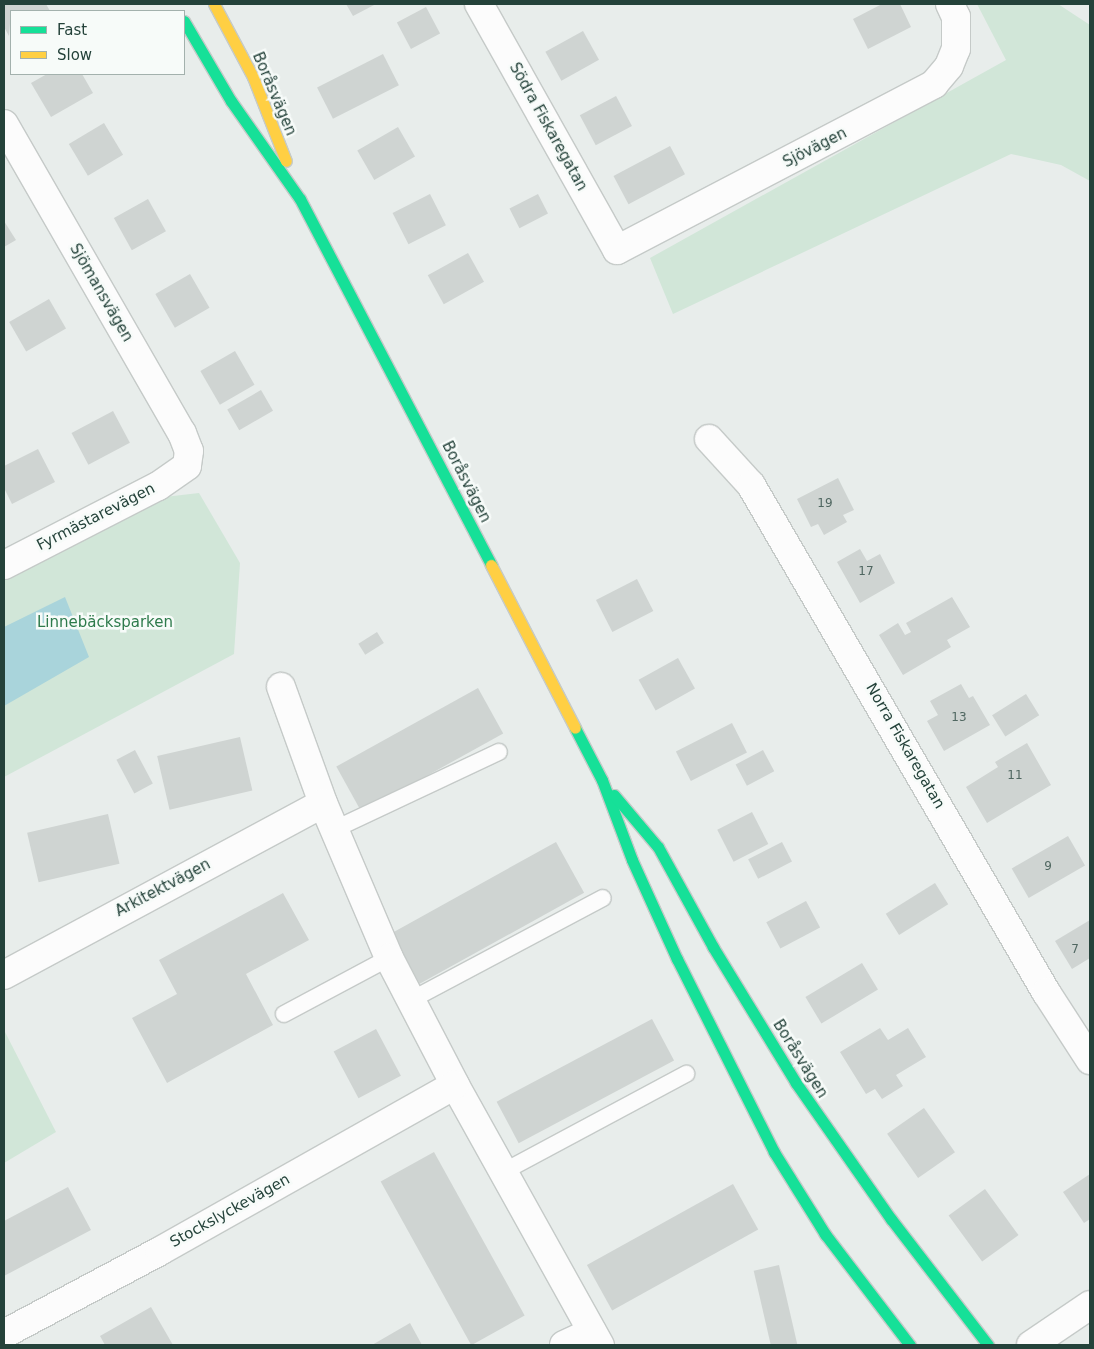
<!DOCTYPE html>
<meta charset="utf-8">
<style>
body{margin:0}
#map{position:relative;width:1094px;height:1349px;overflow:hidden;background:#e8edeb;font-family:"DejaVu Sans",sans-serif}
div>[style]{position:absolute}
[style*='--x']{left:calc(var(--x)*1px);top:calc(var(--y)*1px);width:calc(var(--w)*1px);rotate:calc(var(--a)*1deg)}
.green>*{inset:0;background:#d1e6d8}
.water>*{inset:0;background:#a9d4db}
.building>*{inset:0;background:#cfd4d2;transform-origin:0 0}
.roads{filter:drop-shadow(1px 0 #c5cac8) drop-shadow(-1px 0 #c5cac8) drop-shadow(0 1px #c5cac8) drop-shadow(0 -1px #c5cac8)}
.lane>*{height:16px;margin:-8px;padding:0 8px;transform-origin:8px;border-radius:8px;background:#fcfcfc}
.street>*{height:28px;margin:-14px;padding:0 14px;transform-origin:14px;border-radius:14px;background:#fcfcfc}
.fast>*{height:11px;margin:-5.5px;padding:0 5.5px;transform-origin:5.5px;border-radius:5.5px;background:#16e098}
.slow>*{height:11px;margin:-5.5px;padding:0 5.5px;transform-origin:5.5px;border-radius:5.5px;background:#ffcf43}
span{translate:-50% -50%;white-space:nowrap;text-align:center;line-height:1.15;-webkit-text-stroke:5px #f7fbf9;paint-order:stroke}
.number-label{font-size:12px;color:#506761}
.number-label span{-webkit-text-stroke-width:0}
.street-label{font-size:15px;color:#24423a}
.park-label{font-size:15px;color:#2d7a4b}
.frame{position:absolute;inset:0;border:5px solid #24423a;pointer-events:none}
.legend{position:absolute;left:10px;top:10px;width:175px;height:65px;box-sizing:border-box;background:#f7fbf9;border:1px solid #a3b1ad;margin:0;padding:6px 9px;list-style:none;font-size:15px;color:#24423a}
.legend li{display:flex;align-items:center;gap:10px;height:25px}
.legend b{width:25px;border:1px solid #a3b1ad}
</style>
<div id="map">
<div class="green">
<div style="clip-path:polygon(977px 4px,1058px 4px,1090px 25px,1090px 181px,1061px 165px,1011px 154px,673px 314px,650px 258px,1006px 60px)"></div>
<div style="clip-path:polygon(199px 493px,240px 563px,234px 654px,4px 777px,4px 577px,156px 498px)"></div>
<div style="clip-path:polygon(4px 1030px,56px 1132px,4px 1163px)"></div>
</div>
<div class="water">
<div style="clip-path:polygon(65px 597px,89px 657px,4px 706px,4px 627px)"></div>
</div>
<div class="building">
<div style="clip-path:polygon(4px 4px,46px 4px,50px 11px,11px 11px,9px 36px,4px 27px)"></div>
<div style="clip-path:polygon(346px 4px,376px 4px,353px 16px)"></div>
<div style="clip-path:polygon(882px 4px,900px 4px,911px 27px,868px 49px,853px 19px)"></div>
<div style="left:426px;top:7px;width:30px;height:33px;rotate:62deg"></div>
<div style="left:583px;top:31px;width:33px;height:43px;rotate:61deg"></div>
<div style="left:383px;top:54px;width:35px;height:74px;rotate:63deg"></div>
<div style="clip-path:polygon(47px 74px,82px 74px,93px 93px,51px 117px,31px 83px)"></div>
<div style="left:616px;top:96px;width:34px;height:41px;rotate:62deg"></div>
<div style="left:104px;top:123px;width:37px;height:41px;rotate:59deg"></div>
<div style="left:398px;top:127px;width:34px;height:47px;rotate:60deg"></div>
<div style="left:670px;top:146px;width:32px;height:64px;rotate:62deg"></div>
<div style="left:430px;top:194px;width:35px;height:42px;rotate:63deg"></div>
<div style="left:538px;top:194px;width:22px;height:32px;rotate:63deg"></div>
<div style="left:148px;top:199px;width:37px;height:39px;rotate:61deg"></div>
<div style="clip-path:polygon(4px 221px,16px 240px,4px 247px)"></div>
<div style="left:468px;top:253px;width:33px;height:46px;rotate:61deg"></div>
<div style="left:190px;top:274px;width:39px;height:40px;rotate:60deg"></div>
<div style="left:49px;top:299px;width:34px;height:46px;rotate:60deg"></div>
<div style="left:235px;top:351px;width:39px;height:40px;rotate:60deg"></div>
<div style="left:261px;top:390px;width:24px;height:39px;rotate:60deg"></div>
<div style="left:113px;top:411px;width:36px;height:47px;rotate:62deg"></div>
<div style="clip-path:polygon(38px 449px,55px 482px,12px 504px,4px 488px,4px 466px)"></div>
<div style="clip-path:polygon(838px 478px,854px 510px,843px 515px,847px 522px,824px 535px,818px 524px,811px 527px,797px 499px)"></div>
<div style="clip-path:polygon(860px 549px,867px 561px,880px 554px,895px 583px,860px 603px,837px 562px)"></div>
<div style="left:637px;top:579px;width:36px;height:46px;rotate:63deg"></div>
<div style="clip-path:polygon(952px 597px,970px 627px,947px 640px,951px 647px,903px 675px,879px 635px,898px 623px,905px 635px,911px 632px,906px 623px)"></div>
<div style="left:377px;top:632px;width:13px;height:22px;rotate:58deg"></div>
<div style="left:678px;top:658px;width:35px;height:45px;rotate:61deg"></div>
<div style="clip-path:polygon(961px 684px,969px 698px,973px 696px,990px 725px,944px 751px,927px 721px,938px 715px,930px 701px)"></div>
<div style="left:478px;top:688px;width:52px;height:162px;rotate:61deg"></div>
<div style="left:1026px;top:694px;width:25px;height:40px;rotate:58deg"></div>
<div style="left:732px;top:723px;width:33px;height:63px;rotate:63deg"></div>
<div style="left:240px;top:737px;width:55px;height:85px;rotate:77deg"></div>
<div style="clip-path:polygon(1027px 743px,1051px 785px,987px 823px,966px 787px,998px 767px,995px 762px)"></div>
<div style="left:135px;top:750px;width:38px;height:21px;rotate:62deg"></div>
<div style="left:763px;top:750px;width:24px;height:31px;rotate:62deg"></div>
<div style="left:752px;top:812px;width:36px;height:39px;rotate:63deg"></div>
<div style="left:108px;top:814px;width:51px;height:83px;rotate:77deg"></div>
<div style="left:1068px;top:836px;width:34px;height:65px;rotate:60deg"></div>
<div style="left:556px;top:842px;width:58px;height:188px;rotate:61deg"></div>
<div style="left:782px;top:842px;width:22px;height:38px;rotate:63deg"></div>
<div style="left:935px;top:883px;width:25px;height:58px;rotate:58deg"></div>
<div style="clip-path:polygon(283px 893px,309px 940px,246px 974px,273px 1025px,167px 1083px,132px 1018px,177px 994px,159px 960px)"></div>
<div style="left:806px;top:901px;width:30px;height:45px;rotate:62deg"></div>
<div style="clip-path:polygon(1090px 920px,1090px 958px,1072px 969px,1055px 941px)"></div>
<div style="left:862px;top:963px;width:31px;height:66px;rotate:59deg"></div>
<div style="left:652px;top:1019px;width:47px;height:176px;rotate:62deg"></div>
<div style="clip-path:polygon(880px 1028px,888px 1040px,908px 1028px,926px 1057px,896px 1075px,903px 1086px,882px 1099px,875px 1089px,866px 1094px,840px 1052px)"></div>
<div style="left:376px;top:1029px;width:53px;height:48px;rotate:62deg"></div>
<div style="left:924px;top:1108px;width:54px;height:45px;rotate:55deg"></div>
<div style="left:434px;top:1152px;width:187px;height:61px;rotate:61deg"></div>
<div style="clip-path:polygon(1090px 1174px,1090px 1219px,1084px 1223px,1063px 1192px)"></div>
<div style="left:733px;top:1184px;width:52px;height:167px;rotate:61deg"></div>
<div style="clip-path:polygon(68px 1187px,91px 1230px,4px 1276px,4px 1221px)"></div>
<div style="left:985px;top:1189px;width:57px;height:45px;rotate:54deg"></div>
<div style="left:779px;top:1265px;width:82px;height:26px;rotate:77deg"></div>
<div style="clip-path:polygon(151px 1307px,173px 1345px,105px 1345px,100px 1336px)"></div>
<div style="clip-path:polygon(410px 1323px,422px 1345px,372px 1345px)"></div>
</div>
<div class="roads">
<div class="lane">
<div style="--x:335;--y:829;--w:181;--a:-25.2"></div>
<div style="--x:411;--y:1000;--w:217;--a:-28"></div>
<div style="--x:284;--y:1014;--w:119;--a:-28.1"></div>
<div style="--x:503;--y:1172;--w:208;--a:-28.2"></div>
</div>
<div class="street">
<div style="--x:479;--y:4;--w:282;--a:60.7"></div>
<div style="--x:617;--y:250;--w:358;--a:-27.6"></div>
<div style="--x:934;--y:84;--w:23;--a:-50"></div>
<div style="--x:949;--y:66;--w:18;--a:-68"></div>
<div style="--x:956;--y:49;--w:32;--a:-90"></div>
<div style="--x:956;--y:17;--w:14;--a:-115"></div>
<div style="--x:4;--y:124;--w:357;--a:60.1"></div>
<div style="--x:182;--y:433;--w:19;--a:69"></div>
<div style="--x:189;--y:451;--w:15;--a:98"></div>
<div style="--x:187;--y:466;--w:35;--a:145"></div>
<div style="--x:158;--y:486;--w:173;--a:152.8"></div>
<div style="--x:709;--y:439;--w:62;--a:47.6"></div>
<div style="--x:751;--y:485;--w:587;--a:59.81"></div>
<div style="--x:1046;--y:992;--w:81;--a:57.1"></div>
<div style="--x:281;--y:687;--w:123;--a:70.1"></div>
<div style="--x:323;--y:803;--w:168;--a:66.9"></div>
<div style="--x:389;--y:958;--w:143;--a:62.5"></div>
<div style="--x:455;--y:1085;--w:298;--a:60.9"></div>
<div style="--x:4;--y:975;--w:362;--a:-28.3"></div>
<div style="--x:4;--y:1334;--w:177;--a:-28"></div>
<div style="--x:160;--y:1251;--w:338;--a:-29.4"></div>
<div style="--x:564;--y:1345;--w:31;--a:-25"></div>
<div style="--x:1031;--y:1345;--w:71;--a:-34.1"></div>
</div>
<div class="fast">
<div style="--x:184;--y:21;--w:93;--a:59.6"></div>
<div style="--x:231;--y:101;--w:120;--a:54.9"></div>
<div style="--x:300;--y:199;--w:413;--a:62.4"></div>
<div style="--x:575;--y:728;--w:59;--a:62.6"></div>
<div style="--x:602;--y:780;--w:85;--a:69.4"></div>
<div style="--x:632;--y:860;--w:109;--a:65.6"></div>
<div style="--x:677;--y:959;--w:216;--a:63.3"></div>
<div style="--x:774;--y:1152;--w:97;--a:58.1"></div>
<div style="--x:825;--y:1234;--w:140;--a:52.6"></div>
<div style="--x:614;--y:795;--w:68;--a:49.8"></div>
<div style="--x:658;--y:847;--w:114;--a:61.2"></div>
<div style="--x:713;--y:947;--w:159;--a:58.6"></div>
<div style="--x:796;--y:1083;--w:166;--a:55.1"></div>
<div style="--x:891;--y:1219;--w:159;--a:52.4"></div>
</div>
<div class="slow">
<div style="--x:214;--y:4;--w:83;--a:61.9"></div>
<div style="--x:253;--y:77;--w:90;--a:68.6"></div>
<div style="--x:491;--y:565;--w:183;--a:62.7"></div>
</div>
</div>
<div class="number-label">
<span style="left:825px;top:504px">19</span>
<span style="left:866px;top:572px">17</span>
<span style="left:959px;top:718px">13</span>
<span style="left:1015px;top:776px">11</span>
<span style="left:1048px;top:867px">9</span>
<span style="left:1075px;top:950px">7</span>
</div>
<div class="street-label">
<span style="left:274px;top:94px;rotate:67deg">Boråsvägen</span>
<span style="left:548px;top:127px;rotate:61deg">Södra Fiskaregatan</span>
<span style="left:815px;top:148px;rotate:-27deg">Sjövägen</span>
<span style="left:101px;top:293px;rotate:60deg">Sjömansvägen</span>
<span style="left:466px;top:482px;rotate:63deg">Boråsvägen</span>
<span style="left:96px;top:517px;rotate:-27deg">Fyrmästarevägen</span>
<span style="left:905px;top:746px;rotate:60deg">Norra Fiskaregatan</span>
<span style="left:163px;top:888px;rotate:-28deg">Arkitektvägen</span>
<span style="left:800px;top:1059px;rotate:58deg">Boråsvägen</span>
<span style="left:230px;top:1211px;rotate:-29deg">Stockslyckevägen</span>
</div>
<div class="park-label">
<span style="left:105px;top:623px">Linnebäcksparken</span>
</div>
<div class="frame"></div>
<ul class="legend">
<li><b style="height:6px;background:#16e098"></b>Fast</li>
<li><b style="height:6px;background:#ffcf43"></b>Slow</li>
</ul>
</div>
